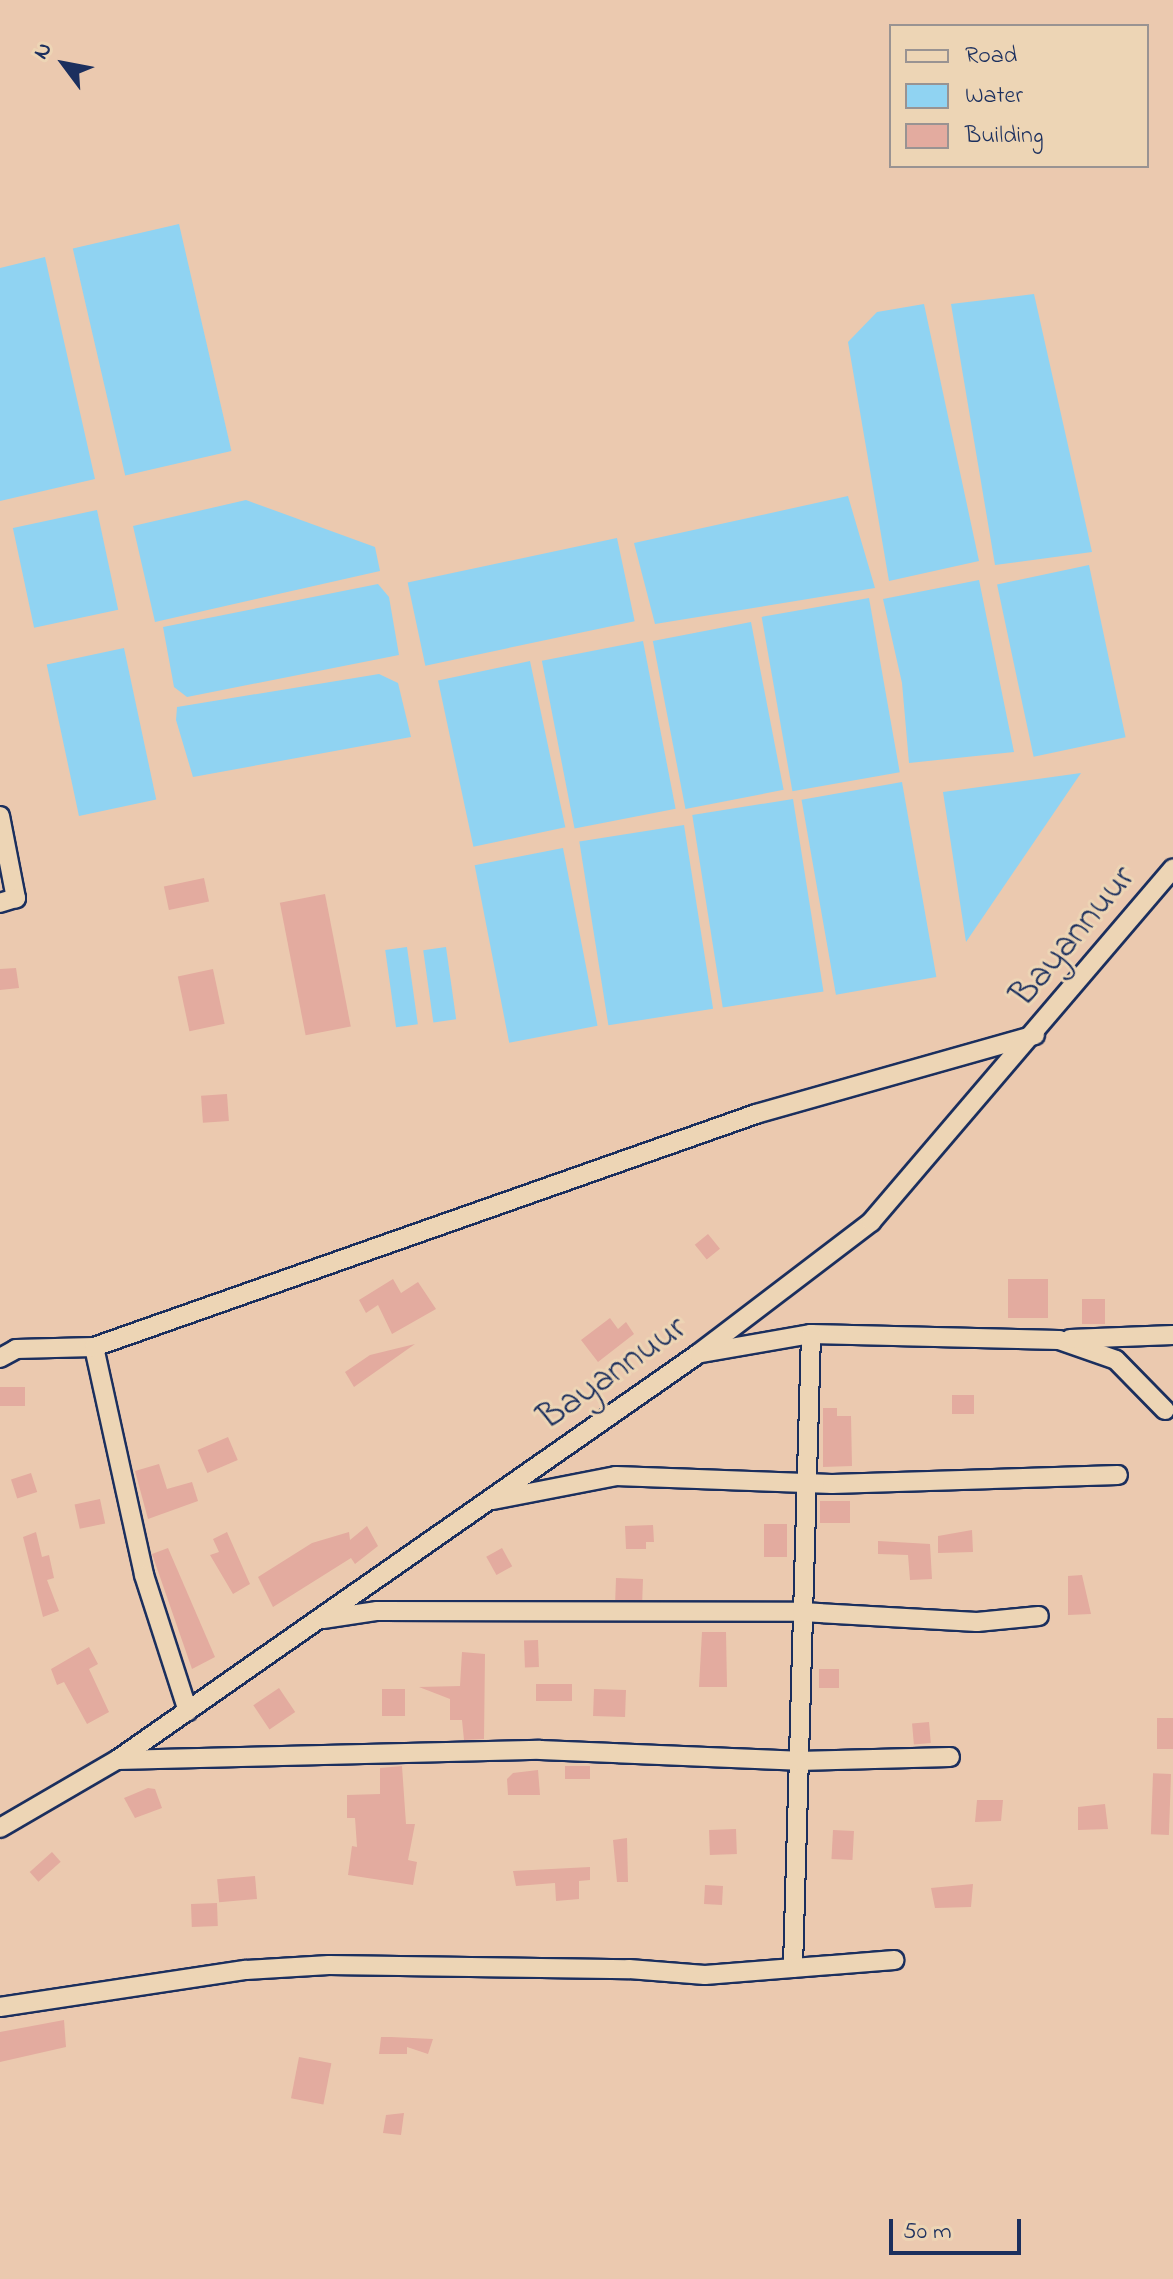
<!DOCTYPE html>
<style>
body{margin:0}
#map{position:relative;width:1173px;height:2279px;overflow:hidden;background:#ebc9af;font-family:"Indie Flower",sans-serif}
div>[style]{position:absolute}
[style*='--x']{left:calc(var(--x)*1px);top:calc(var(--y)*1px);width:calc(var(--w)*1px);rotate:calc(var(--a)*1deg)}
.water>*{inset:0;background:#90d3f2;transform-origin:0 0}
.building>*{inset:0;background:#e3ab9f;transform-origin:0 0}
.roads{filter:drop-shadow(2px 0 #1b2f5e) drop-shadow(-2px 0 #1b2f5e) drop-shadow(0 2px #1b2f5e) drop-shadow(0 -2px #1b2f5e)}
.minor>*{height:18px;margin:-9px;padding:0 9px;transform-origin:9px;border-radius:9px;background:#edd5b5}
span{translate:-50% -50%;white-space:nowrap;text-align:center;line-height:1.15;-webkit-text-stroke:6px #edd5b5;paint-order:stroke}
.street-label{font-size:36px;color:#1b2f5e}
.legend{position:absolute;left:889px;top:24px;width:260px;height:144px;box-sizing:border-box;background:#edd5b5;border:2px solid #999392;margin:0;padding:10px 14px;list-style:none;font-size:24px;color:#1b2f5e}
.legend li{display:flex;align-items:center;gap:16px;height:40px}
.legend b{width:40px;border:2px solid #999392}
.north{position:absolute;left:24px;top:24px;width:80px;height:80px;-webkit-text-stroke:6px #edd5b5;paint-order:stroke;rotate:302deg;font-size:22px;font-weight:700;line-height:32px;text-align:center;color:#1b2f5e}
.north::after{content:'';display:block;margin:auto;width:28px;height:36px;background:#1b2f5e;clip-path:polygon(50% 0,100% 100%,50% 72%,0 100%)}
.scale{position:absolute;left:889px;top:2219px;width:132px;height:36px;box-sizing:border-box;border:4px solid #1b2f5e;border-top:0;padding-left:10px;font-size:24px;line-height:28px;white-space:nowrap;color:#1b2f5e;-webkit-text-stroke:6px #edd5b5;paint-order:stroke}
</style>
<div id="map">
<div class="water">
<div style="left:179px;top:224px;width:233px;height:109px;rotate:77deg"></div>
<div style="clip-path:polygon(45px 257px,95px 479px,0 501px,0 268px)"></div>
<div style="clip-path:polygon(1034px 294px,1092px 552px,995px 565px,951px 304px)"></div>
<div style="clip-path:polygon(924px 304px,979px 561px,889px 581px,848px 342px,877px 312px)"></div>
<div style="clip-path:polygon(848px 496px,875px 588px,655px 624px,634px 543px)"></div>
<div style="clip-path:polygon(246px 500px,375px 547px,380px 571px,155px 622px,133px 526px)"></div>
<div style="left:97px;top:510px;width:102px;height:86px;rotate:78deg"></div>
<div style="left:617px;top:538px;width:85px;height:214px;rotate:78deg"></div>
<div style="left:1089px;top:565px;width:176px;height:94px;rotate:78deg"></div>
<div style="clip-path:polygon(979px 580px,1014px 752px,909px 763px,902px 683px,883px 599px)"></div>
<div style="clip-path:polygon(378px 584px,389px 597px,399px 655px,187px 697px,174px 687px,163px 627px)"></div>
<div style="left:869px;top:598px;width:177px;height:109px;rotate:80deg"></div>
<div style="left:751px;top:622px;width:171px;height:100px;rotate:79deg"></div>
<div style="left:643px;top:641px;width:171px;height:103px;rotate:79deg"></div>
<div style="left:124px;top:648px;width:155px;height:79px;rotate:78deg"></div>
<div style="left:530px;top:661px;width:170px;height:94px;rotate:78deg"></div>
<div style="clip-path:polygon(379px 674px,398px 683px,411px 737px,193px 777px,176px 720px,177px 707px)"></div>
<div style="clip-path:polygon(1081px 773px,966px 942px,943px 792px)"></div>
<div style="left:902px;top:782px;width:198px;height:102px;rotate:80deg"></div>
<div style="left:793px;top:799px;width:195px;height:102px;rotate:81deg"></div>
<div style="left:684px;top:825px;width:186px;height:106px;rotate:81deg"></div>
<div style="left:563px;top:848px;width:181px;height:90px;rotate:79deg"></div>
<div style="left:407px;top:947px;width:78px;height:22px;rotate:82deg"></div>
<div style="left:446px;top:947px;width:73px;height:23px;rotate:82deg"></div>
</div>
<div class="building">
<div style="left:204px;top:878px;width:24px;height:41px;rotate:78deg"></div>
<div style="left:325px;top:894px;width:135px;height:46px;rotate:79deg"></div>
<div style="clip-path:polygon(16px 968px,19px 988px,0 990px,0 969px)"></div>
<div style="left:213px;top:969px;width:56px;height:36px;rotate:78deg"></div>
<div style="left:227px;top:1094px;width:27px;height:26px;rotate:86deg"></div>
<div style="left:708px;top:1234px;width:19px;height:17px;rotate:51deg"></div>
<div style="clip-path:polygon(393px 1279px,401px 1293px,418px 1282px,436px 1309px,392px 1334px,378px 1305px,366px 1313px,359px 1300px)"></div>
<div style="left:1048px;top:1279px;width:39px;height:40px;rotate:90deg"></div>
<div style="left:1082px;top:1299px;width:23px;height:25px"></div>
<div style="clip-path:polygon(610px 1318px,618px 1329px,626px 1322px,634px 1334px,598px 1362px,581px 1340px)"></div>
<div style="clip-path:polygon(415px 1344px,354px 1387px,345px 1372px,370px 1355px)"></div>
<div style="left:0;top:1387px;width:25px;height:19px"></div>
<div style="left:974px;top:1395px;width:19px;height:22px;rotate:90deg"></div>
<div style="clip-path:polygon(823px 1408px,837px 1408px,837px 1416px,851px 1416px,852px 1466px,823px 1467px)"></div>
<div style="left:228px;top:1437px;width:25px;height:33px;rotate:67deg"></div>
<div style="clip-path:polygon(159px 1464px,167px 1489px,192px 1482px,198px 1501px,148px 1519px,135px 1471px)"></div>
<div style="left:31px;top:1473px;width:20px;height:21px;rotate:72deg"></div>
<div style="left:100px;top:1499px;width:25px;height:26px;rotate:78deg"></div>
<div style="left:820px;top:1501px;width:30px;height:22px"></div>
<div style="left:764px;top:1524px;width:23px;height:33px"></div>
<div style="clip-path:polygon(653px 1525px,654px 1542px,646px 1542px,646px 1549px,626px 1549px,625px 1526px)"></div>
<div style="clip-path:polygon(367px 1526px,378px 1546px,355px 1564px,351px 1558px,273px 1607px,258px 1577px,312px 1543px,349px 1532px,350px 1540px)"></div>
<div style="clip-path:polygon(972px 1530px,973px 1552px,938px 1553px,938px 1536px)"></div>
<div style="clip-path:polygon(36px 1532px,42px 1557px,49px 1555px,54px 1578px,47px 1580px,59px 1611px,43px 1617px,23px 1537px)"></div>
<div style="clip-path:polygon(227px 1532px,250px 1584px,233px 1594px,210px 1555px,219px 1552px,213px 1539px)"></div>
<div style="clip-path:polygon(878px 1541px,930px 1544px,932px 1579px,910px 1580px,908px 1555px,878px 1554px)"></div>
<div style="clip-path:polygon(168px 1548px,215px 1657px,192px 1669px,152px 1554px)"></div>
<div style="left:502px;top:1548px;width:21px;height:18px;rotate:61deg"></div>
<div style="clip-path:polygon(1082px 1575px,1091px 1614px,1068px 1615px,1068px 1576px)"></div>
<div style="left:616px;top:1578px;width:27px;height:22px;rotate:2deg"></div>
<div style="clip-path:polygon(702px 1632px,726px 1632px,727px 1687px,699px 1687px)"></div>
<div style="left:538px;top:1640px;width:27px;height:14px;rotate:88deg"></div>
<div style="clip-path:polygon(89px 1647px,98px 1664px,89px 1669px,109px 1712px,87px 1724px,64px 1682px,57px 1685px,51px 1669px)"></div>
<div style="clip-path:polygon(462px 1652px,485px 1654px,484px 1739px,464px 1740px,462px 1720px,450px 1720px,450px 1699px,419px 1687px,460px 1686px)"></div>
<div style="left:819px;top:1669px;width:20px;height:19px"></div>
<div style="left:572px;top:1684px;width:17px;height:36px;rotate:90deg"></div>
<div style="left:279px;top:1688px;width:29px;height:31px;rotate:56deg"></div>
<div style="left:405px;top:1689px;width:27px;height:23px;rotate:90deg"></div>
<div style="left:594px;top:1689px;width:32px;height:27px;rotate:2deg"></div>
<div style="left:1157px;top:1718px;width:16px;height:31px"></div>
<div style="left:929px;top:1722px;width:21px;height:17px;rotate:85deg"></div>
<div style="clip-path:polygon(402px 1766px,406px 1824px,415px 1824px,408px 1860px,417px 1862px,413px 1885px,348px 1875px,352px 1846px,357px 1847px,355px 1818px,347px 1818px,347px 1795px,380px 1794px,380px 1768px)"></div>
<div style="left:565px;top:1766px;width:25px;height:13px"></div>
<div style="clip-path:polygon(538px 1770px,540px 1795px,508px 1795px,507px 1779px,513px 1773px)"></div>
<div style="left:1171px;top:1774px;width:61px;height:18px;rotate:92deg"></div>
<div style="clip-path:polygon(148px 1788px,155px 1789px,162px 1808px,135px 1818px,124px 1798px)"></div>
<div style="clip-path:polygon(977px 1800px,1003px 1800px,1001px 1821px,975px 1822px)"></div>
<div style="clip-path:polygon(1105px 1804px,1108px 1829px,1078px 1830px,1078px 1807px)"></div>
<div style="left:736px;top:1829px;width:25px;height:27px;rotate:88deg"></div>
<div style="left:833px;top:1830px;width:21px;height:29px;rotate:3deg"></div>
<div style="clip-path:polygon(627px 1838px,628px 1882px,617px 1882px,613px 1840px)"></div>
<div style="left:52px;top:1852px;width:13px;height:30px;rotate:48deg"></div>
<div style="clip-path:polygon(590px 1867px,590px 1880px,579px 1881px,579px 1899px,556px 1901px,555px 1883px,516px 1886px,513px 1871px)"></div>
<div style="left:255px;top:1876px;width:23px;height:38px;rotate:85deg"></div>
<div style="clip-path:polygon(973px 1884px,971px 1907px,935px 1908px,931px 1888px)"></div>
<div style="left:705px;top:1885px;width:18px;height:19px;rotate:3deg"></div>
<div style="left:217px;top:1903px;width:23px;height:26px;rotate:88deg"></div>
<div style="clip-path:polygon(64px 2020px,66px 2047px,0 2062px,0 2032px)"></div>
<div style="clip-path:polygon(381px 2037px,391px 2037px,433px 2039px,428px 2054px,407px 2047px,407px 2054px,379px 2054px)"></div>
<div style="left:299px;top:2057px;width:33px;height:42px;rotate:11deg"></div>
<div style="clip-path:polygon(404px 2113px,401px 2135px,383px 2133px,386px 2115px)"></div>
</div>
<div class="roads">
<div class="minor">
<div style="--x:0;--y:816;--w:84;--a:79"></div>
<div style="--x:16;--y:898;--w:17;--a:163"></div>
<div style="--x:811;--y:1334;--w:248;--a:1.4"></div>
<div style="--x:1059;--y:1340;--w:60;--a:19.3"></div>
<div style="--x:1116;--y:1360;--w:70;--a:45.6"></div>
<div style="--x:1070;--y:1339;--w:103;--a:-2.2"></div>
<div style="--x:94;--y:1347;--w:233;--a:77.6"></div>
<div style="--x:144;--y:1575;--w:143;--a:72.1"></div>
<div style="--x:702;--y:1353;--w:111;--a:-9.9"></div>
<div style="--x:811;--y:1334;--w:634;--a:91.63"></div>
<div style="--x:0;--y:1358;--w:18;--a:-29"></div>
<div style="--x:16;--y:1349;--w:78;--a:-1.5"></div>
<div style="--x:94;--y:1347;--w:702;--a:-19.39"></div>
<div style="--x:756;--y:1114;--w:290;--a:-15.8"></div>
<div style="--x:493;--y:1500;--w:125;--a:-11"></div>
<div style="--x:616;--y:1476;--w:216;--a:2.1"></div>
<div style="--x:832;--y:1484;--w:286;--a:-1.8"></div>
<div style="--x:323;--y:1619;--w:55;--a:-8.4"></div>
<div style="--x:377;--y:1611;--w:425;--a:0.1"></div>
<div style="--x:802;--y:1612;--w:175;--a:3.3"></div>
<div style="--x:977;--y:1622;--w:62;--a:-5.5"></div>
<div style="--x:117;--y:1760;--w:423;--a:-1.4"></div>
<div style="--x:540;--y:1750;--w:258;--a:2.4"></div>
<div style="--x:798;--y:1761;--w:152;--a:-1.5"></div>
<div style="--x:0;--y:1828;--w:135;--a:-30.2"></div>
<div style="--x:117;--y:1760;--w:709;--a:-34.95"></div>
<div style="--x:698;--y:1354;--w:218;--a:-37.3"></div>
<div style="--x:871;--y:1222;--w:465;--a:-49.5"></div>
<div style="--x:0;--y:2007;--w:249;--a:-8.6"></div>
<div style="--x:246;--y:1970;--w:83;--a:-3.4"></div>
<div style="--x:329;--y:1965;--w:300;--a:0.8"></div>
<div style="--x:629;--y:1969;--w:76;--a:4.5"></div>
<div style="--x:705;--y:1975;--w:190;--a:-4.5"></div>
</div>
</div>
<div class="street-label">
<span style="left:1074px;top:937px;rotate:-50deg">Bayannuur</span>
<span style="left:613px;top:1374px;rotate:-35deg">Bayannuur</span>
</div>
<ul class="legend">
<li><b style="height:10px;background:#edd5b5"></b>Road</li>
<li><b style="height:22px;background:#90d3f2"></b>Water</li>
<li><b style="height:22px;background:#e3ab9f"></b>Building</li>
</ul>
<div class="north">N</div>
<div class="scale">50 m</div>
</div>
